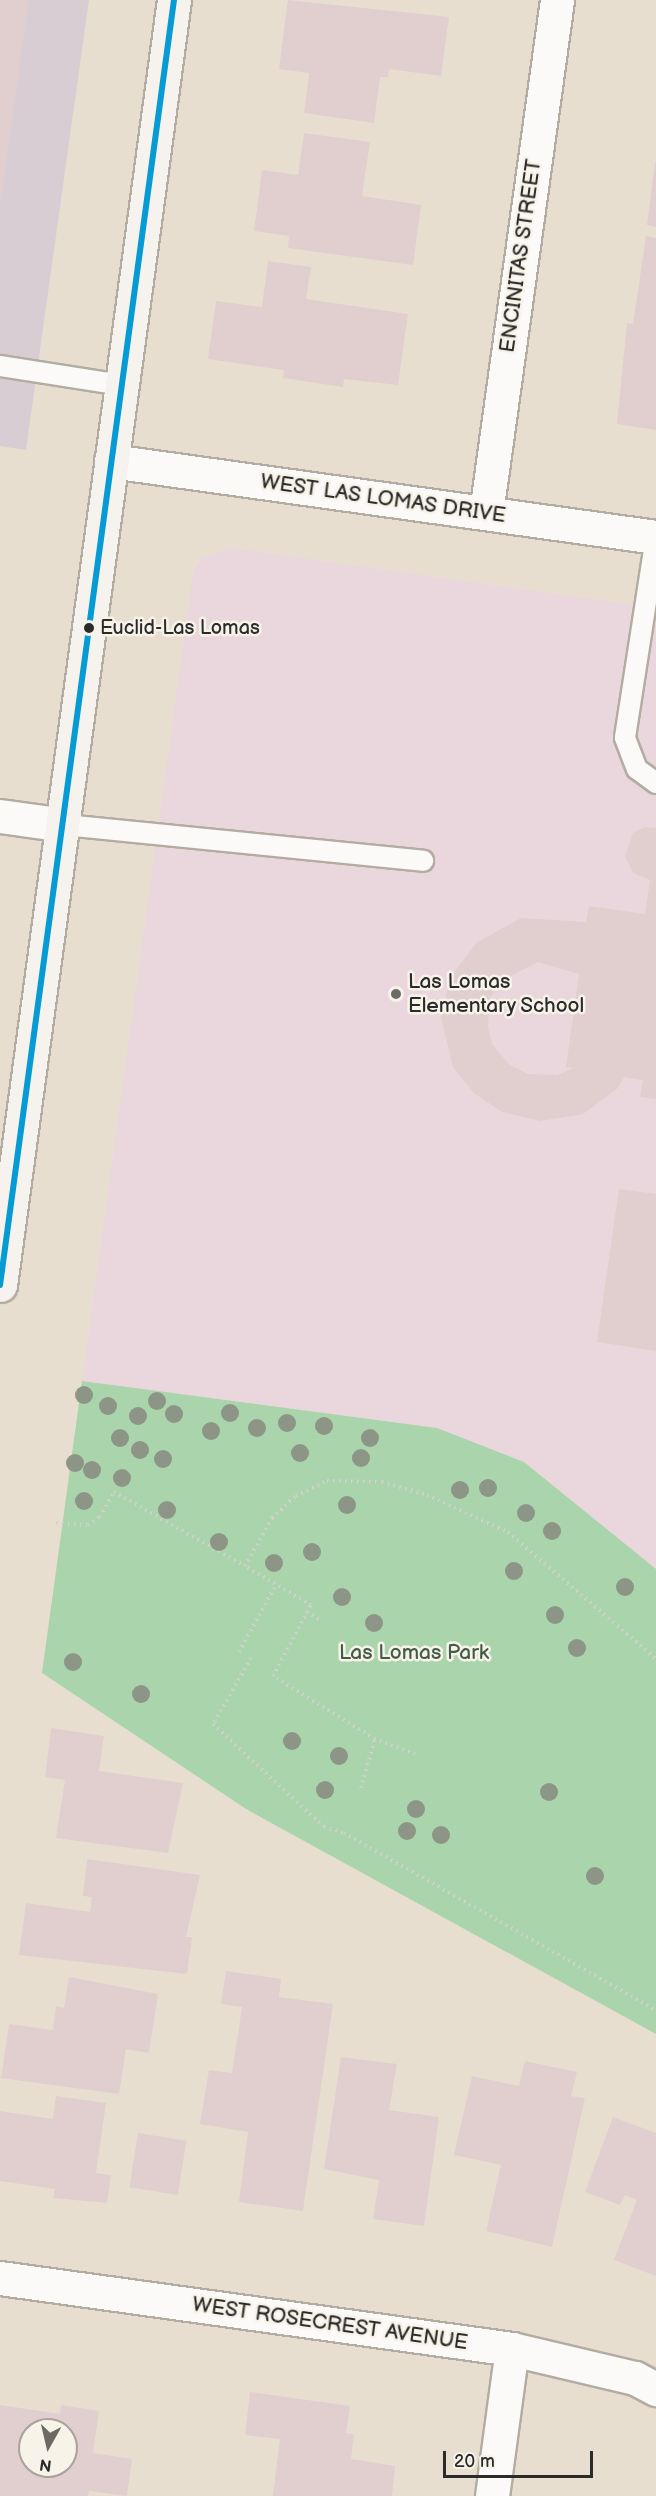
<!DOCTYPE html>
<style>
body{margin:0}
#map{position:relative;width:656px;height:2496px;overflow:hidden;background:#e8ded0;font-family:"Balsamiq Sans",sans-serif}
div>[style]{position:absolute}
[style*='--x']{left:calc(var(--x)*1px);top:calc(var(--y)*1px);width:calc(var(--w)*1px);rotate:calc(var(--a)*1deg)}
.built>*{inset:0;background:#ead7de}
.industrial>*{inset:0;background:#d8cdd3}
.green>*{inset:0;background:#aad4ac}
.building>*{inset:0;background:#e0cfce;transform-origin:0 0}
.path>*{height:4px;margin-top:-2px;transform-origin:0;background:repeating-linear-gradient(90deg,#d3d0cd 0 1.5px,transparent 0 6px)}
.roads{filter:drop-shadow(2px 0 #b3aca3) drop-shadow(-2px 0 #b3aca3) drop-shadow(0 2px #b3aca3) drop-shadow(0 -2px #b3aca3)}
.lane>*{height:20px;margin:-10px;padding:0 10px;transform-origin:10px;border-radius:10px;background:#fcfaf8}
.street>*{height:33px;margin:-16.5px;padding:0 16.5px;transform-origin:16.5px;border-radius:16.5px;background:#fcfaf8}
.secondary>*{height:33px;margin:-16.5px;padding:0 16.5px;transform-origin:16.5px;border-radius:16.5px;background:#f6f2ee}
.bus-1>*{height:6px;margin:-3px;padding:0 3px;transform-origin:3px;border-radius:3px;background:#069bd4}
.trees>*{width:18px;height:18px;margin:-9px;border-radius:50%;background:#8d9686}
.dots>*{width:16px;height:16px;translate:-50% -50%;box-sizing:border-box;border:3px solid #f7f3e8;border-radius:50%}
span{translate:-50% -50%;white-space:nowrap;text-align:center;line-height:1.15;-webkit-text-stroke:5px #f7f3e8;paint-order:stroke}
.bus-label{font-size:20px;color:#2b2b2b}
.left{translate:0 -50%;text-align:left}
.street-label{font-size:21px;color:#2b2b2b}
.poi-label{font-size:21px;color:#2b2b2b}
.park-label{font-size:21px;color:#425b49}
.north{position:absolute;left:18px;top:2418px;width:60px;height:60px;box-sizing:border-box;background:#f7f3e8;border:2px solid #a5a39c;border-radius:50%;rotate:188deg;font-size:16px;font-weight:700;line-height:24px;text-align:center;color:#2b2b2b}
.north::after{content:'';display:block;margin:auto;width:21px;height:27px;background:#6d6a65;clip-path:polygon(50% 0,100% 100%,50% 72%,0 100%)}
.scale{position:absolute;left:443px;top:2451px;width:150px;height:27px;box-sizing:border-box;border:3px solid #2b2b2b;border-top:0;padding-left:8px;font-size:18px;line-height:21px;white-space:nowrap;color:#2b2b2b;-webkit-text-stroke:4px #f7f3e8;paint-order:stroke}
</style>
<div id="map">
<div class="built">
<div style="clip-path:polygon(231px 548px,656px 608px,656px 1569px,524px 1462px,437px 1428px,82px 1381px,193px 573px,201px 558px)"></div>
</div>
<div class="industrial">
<div style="clip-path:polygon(0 0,89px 0,26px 450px,0 446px)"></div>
</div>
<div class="green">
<div style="clip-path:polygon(82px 1381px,437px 1428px,524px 1462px,656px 1569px,656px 2034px,246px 1809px,42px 1673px)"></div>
</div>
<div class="building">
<div style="clip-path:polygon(0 0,29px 0,1px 201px,0 201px)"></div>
<div style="clip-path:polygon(288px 0,449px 17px,441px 76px,389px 69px,388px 77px,380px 77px,374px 123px,304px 113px,309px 73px,279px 69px)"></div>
<div style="clip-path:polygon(304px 133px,370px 142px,362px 196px,421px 205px,413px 265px,288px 248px,289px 236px,254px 231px,262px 170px,298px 175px)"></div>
<div style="clip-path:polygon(655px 162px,656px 162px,656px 227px,647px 225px)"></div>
<div style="clip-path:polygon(646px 236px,656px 238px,656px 430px,617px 424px,627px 323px,633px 324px)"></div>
<div style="clip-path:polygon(268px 261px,311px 267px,306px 299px,408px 314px,398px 385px,344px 379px,343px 387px,283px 378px,284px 370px,208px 359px,216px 301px,262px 307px)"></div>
<div style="clip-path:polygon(evenodd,645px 827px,656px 828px,656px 1099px,640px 1097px,643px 1080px,624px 1077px,618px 1088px,583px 1114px,540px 1121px,502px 1112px,474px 1093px,453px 1067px,441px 1017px,450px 978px,476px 943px,521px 918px,586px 922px,589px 906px,645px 914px,650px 880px,633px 873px,625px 856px,633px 833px,645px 827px,538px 962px,579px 974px,566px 1067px,573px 1068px,557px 1075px,528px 1074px,510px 1065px,492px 1044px,488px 1027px,490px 998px,501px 981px,538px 962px)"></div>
<div style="clip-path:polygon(619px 1189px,656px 1194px,656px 1351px,597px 1342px)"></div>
<div style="clip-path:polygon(51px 1728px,104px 1736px,99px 1771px,183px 1783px,168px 1853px,56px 1838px,65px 1780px,45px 1777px)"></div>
<div style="clip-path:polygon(87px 1859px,200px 1875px,186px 1937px,192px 1937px,187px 1974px,19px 1955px,26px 1903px,90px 1912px,92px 1897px,83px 1896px)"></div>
<div style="clip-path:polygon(226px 1971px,281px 1979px,279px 1997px,333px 2004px,303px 2211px,239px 2202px,248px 2132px,200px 2124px,209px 2070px,232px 2073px,242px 2007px,221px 2004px)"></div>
<div style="clip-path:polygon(69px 1977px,158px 1994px,149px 2053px,126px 2049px,119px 2094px,1px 2078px,9px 2024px,53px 2030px,56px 2006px,64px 2008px)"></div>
<div style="clip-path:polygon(341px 2057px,397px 2064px,389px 2110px,439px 2117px,424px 2226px,373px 2219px,379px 2180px,324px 2169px)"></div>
<div style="clip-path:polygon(525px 2061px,577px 2072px,571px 2096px,585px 2098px,552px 2247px,486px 2231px,501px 2165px,454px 2155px,472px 2076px,519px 2086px)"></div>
<div style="clip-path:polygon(56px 2096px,106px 2103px,96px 2173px,111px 2175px,107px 2203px,53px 2198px,55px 2189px,0 2181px,0 2111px,53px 2119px)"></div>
<div style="clip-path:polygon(613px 2117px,656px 2133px,656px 2276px,614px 2260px,637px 2200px,625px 2195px,620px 2205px,585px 2192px)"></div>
<div style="left:138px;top:2133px;width:49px;height:55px;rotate:9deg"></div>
<div style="clip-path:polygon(250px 2392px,350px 2406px,346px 2433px,354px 2434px,351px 2459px,395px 2466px,392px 2496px,273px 2496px,280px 2439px,245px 2435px)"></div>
<div style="clip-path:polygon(evenodd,0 2405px,60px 2414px,61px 2405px,99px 2411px,93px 2453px,132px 2459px,127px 2496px,89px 2491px,88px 2496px,0 2496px,0 2405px,30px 2430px,66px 2430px,66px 2466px,30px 2466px,30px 2430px)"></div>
</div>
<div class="path">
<div style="--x:56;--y:1523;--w:32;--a:4"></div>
<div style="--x:88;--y:1525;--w:14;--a:-34"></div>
<div style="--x:100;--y:1517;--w:29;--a:-61"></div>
<div style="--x:114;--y:1492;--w:150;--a:29.5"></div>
<div style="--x:307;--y:1612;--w:17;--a:31"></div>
<div style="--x:239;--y:1652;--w:77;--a:-61.1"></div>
<div style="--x:251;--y:1658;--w:76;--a:119.9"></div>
<div style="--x:213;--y:1724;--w:151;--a:42.9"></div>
<div style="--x:324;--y:1827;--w:21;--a:17"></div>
<div style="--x:344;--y:1833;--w:359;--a:29.6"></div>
<div style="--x:415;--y:1754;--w:43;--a:-159.4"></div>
<div style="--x:375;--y:1739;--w:120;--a:-148.3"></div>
<div style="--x:273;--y:1676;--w:81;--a:-61.8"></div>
<div style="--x:311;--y:1605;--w:77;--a:-149.4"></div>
<div style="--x:245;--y:1566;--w:55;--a:-60.6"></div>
<div style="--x:272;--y:1518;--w:33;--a:-43"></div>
<div style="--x:296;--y:1496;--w:34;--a:-26"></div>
<div style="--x:327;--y:1481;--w:55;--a:1"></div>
<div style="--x:382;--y:1482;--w:47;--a:16.1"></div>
<div style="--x:427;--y:1495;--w:89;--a:24.6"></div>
<div style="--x:508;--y:1532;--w:195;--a:40.6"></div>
<div style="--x:361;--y:1788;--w:51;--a:-74.1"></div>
</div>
<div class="roads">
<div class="lane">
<div style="--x:0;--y:366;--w:122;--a:8.9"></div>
<div style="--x:656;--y:537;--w:203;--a:98.8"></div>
<div style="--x:625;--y:738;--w:33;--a:69"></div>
<div style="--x:637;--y:769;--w:24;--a:36"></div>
<div style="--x:65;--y:825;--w:360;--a:5.7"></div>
</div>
<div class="street">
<div style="--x:111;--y:461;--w:550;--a:7.94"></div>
<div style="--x:486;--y:513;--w:518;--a:-82.12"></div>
<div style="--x:0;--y:816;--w:66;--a:7.9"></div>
<div style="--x:0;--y:2278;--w:517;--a:7.89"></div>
<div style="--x:512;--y:2349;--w:126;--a:13.3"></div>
<div style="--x:635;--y:2378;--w:24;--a:28"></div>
<div style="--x:492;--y:2496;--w:148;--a:-82.3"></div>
</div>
<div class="secondary">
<div style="--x:0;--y:1285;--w:1297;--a:-82.29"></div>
</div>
</div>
<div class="bus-1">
<div style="--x:0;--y:1285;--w:1297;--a:-82.29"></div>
</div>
<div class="trees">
<div style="left:84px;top:1395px"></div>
<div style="left:157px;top:1401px"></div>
<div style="left:108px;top:1406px"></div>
<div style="left:230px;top:1413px"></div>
<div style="left:174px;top:1414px"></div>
<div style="left:138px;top:1416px"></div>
<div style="left:287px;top:1423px"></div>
<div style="left:324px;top:1426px"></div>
<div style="left:257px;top:1428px"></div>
<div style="left:211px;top:1431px"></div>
<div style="left:120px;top:1438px"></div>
<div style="left:370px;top:1438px"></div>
<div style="left:140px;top:1450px"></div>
<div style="left:300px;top:1453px"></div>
<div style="left:361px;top:1458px"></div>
<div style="left:163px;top:1459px"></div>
<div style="left:75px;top:1463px"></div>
<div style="left:92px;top:1470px"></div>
<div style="left:122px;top:1478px"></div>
<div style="left:488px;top:1488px"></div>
<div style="left:460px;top:1490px"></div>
<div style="left:84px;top:1501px"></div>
<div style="left:347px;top:1505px"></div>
<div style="left:167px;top:1510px"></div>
<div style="left:526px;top:1513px"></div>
<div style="left:552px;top:1531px"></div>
<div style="left:219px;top:1542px"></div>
<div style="left:312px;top:1552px"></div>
<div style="left:274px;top:1563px"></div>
<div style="left:514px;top:1571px"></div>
<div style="left:625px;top:1587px"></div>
<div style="left:342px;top:1597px"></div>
<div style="left:555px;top:1615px"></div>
<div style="left:374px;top:1623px"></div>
<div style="left:577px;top:1648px"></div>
<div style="left:73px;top:1662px"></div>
<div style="left:141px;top:1694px"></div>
<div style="left:292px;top:1741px"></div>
<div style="left:339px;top:1756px"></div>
<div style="left:325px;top:1790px"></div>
<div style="left:549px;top:1792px"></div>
<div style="left:416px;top:1809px"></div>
<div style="left:407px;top:1831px"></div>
<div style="left:441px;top:1835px"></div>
<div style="left:595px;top:1876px"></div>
</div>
<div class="dots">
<div style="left:89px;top:628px;background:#2b2b2b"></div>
<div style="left:396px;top:994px;background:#6d6a65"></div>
</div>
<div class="bus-label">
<span class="left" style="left:100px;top:628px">Euclid-Las Lomas</span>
</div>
<div class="street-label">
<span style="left:521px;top:256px;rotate:-82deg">ENCINITAS STREET</span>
<span style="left:383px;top:499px;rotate:8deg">WEST LAS LOMAS DRIVE</span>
<span style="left:330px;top:2324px;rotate:8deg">WEST ROSECREST AVENUE</span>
</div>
<div class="poi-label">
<span class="left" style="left:408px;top:994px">Las Lomas<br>Elementary School</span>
</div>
<div class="park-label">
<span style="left:414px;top:1653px">Las Lomas Park</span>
</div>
<div class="north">N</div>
<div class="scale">20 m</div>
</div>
